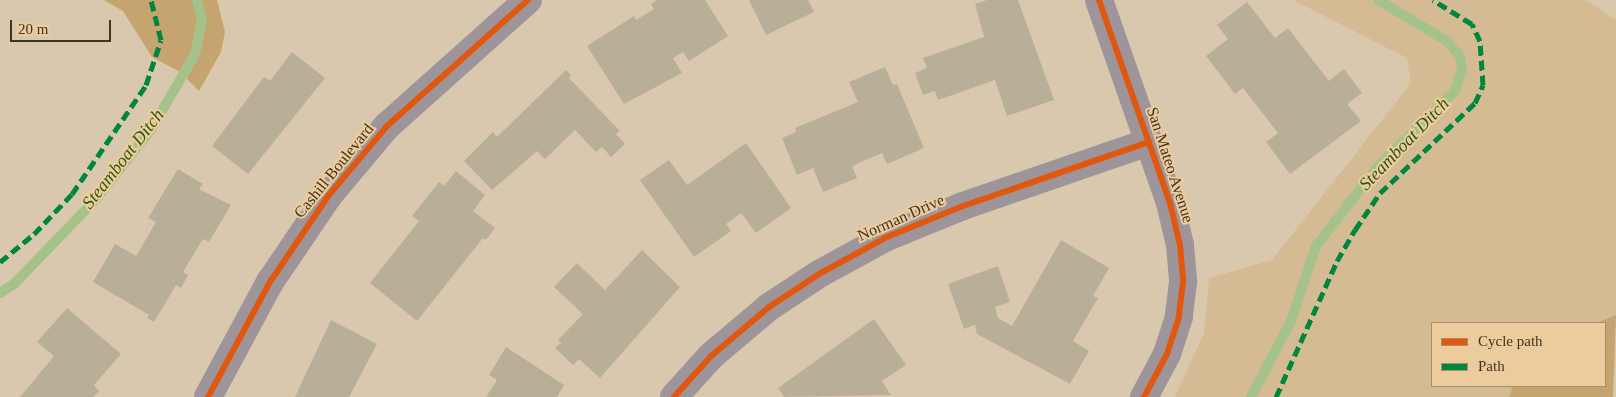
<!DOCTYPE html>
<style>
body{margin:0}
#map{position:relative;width:1616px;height:397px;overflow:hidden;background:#dac8ae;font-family:"Times New Roman",serif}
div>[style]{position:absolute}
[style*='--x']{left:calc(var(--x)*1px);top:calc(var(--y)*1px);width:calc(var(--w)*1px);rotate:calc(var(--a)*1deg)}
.green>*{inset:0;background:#d5bb94}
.forest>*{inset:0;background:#c5a46f}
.stream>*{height:10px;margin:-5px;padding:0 5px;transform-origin:5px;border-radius:5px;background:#a6c28b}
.building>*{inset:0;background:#b9af99}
.minor>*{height:28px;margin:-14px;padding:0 14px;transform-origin:14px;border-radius:14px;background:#9e959a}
.quiet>*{height:5px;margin-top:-2.5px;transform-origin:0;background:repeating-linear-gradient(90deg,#00873e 0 10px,transparent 0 15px)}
.cycleway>*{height:6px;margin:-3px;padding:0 3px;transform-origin:3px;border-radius:3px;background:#e0570d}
span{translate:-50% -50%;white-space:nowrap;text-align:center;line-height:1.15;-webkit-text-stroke:4px #eccc9c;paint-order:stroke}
.street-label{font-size:16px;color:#413421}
.water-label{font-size:18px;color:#2a5813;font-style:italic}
.legend{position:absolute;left:1431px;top:322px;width:175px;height:65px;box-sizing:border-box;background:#eccc9c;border:1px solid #a88f6b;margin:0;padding:6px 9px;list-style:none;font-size:15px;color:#413421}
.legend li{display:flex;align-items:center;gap:10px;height:25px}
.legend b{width:25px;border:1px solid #a88f6b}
.scale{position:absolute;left:10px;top:20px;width:101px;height:22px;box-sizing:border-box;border:2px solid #413421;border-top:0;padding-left:6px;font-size:15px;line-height:18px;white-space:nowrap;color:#413421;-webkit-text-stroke:4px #eccc9c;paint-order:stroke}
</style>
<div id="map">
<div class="green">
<div style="clip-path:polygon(1293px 0,1586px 0,1616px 20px,1616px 315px,1596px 323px,1432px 323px,1432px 386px,1513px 386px,1509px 397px,1175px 397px,1204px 333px,1209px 278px,1272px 260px,1411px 83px,1407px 58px)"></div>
</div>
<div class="forest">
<div style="clip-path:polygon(104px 0,217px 0,225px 32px,221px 52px,199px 91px,180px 72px,152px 57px,123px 11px)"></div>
<div style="clip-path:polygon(1616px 315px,1613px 397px,1509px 397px,1513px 386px,1605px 386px,1605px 323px,1596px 323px)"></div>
</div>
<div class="stream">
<div style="--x:0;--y:293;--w:17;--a:-33"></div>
<div style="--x:14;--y:284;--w:118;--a:-46"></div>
<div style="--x:96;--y:199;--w:90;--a:-51.7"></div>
<div style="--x:152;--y:128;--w:86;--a:-59.8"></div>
<div style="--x:195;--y:54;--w:35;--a:-78"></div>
<div style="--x:202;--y:20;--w:21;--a:-104"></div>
<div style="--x:1251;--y:397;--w:86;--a:-62.2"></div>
<div style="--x:1291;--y:321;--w:79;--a:-71.6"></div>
<div style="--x:1316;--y:246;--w:101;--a:-52.2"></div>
<div style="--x:1378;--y:166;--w:107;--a:-44.2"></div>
<div style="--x:1455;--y:91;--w:22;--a:-72"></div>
<div style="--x:1462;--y:70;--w:14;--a:-98"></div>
<div style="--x:1460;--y:56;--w:20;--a:-131"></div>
<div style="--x:1447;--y:41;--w:80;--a:-149.3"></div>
</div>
<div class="building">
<div style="clip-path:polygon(657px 0,705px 0,728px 36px,689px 61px,683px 52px,673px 58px,682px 73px,624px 104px,587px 46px,634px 16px,636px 20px,654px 9px,651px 4px)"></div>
<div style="clip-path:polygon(749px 0,808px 0,814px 12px,766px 35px)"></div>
<div style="clip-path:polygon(987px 0,1018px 0,1054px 100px,1007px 116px,995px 80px,938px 100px,935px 91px,923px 95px,915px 73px,927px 68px,923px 58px,984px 37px,975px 4px)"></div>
<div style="clip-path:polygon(1247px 2px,1275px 38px,1288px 28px,1329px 81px,1344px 69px,1362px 93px,1347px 104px,1361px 121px,1290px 174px,1266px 142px,1278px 133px,1243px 88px,1235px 94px,1206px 56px,1228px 39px,1217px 25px)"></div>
<div style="clip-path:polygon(292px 52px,325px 78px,248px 174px,212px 146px,264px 77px,270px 81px)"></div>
<div style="clip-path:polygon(885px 67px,893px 85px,897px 84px,924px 148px,887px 164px,882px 153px,852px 166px,857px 178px,823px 192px,813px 168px,797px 175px,782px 138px,796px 132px,795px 128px,858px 102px,849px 82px)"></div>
<div style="clip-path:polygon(566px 70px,571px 75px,569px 78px,620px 131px,616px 134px,625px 144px,611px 157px,602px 147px,596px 152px,575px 130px,545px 159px,537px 151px,492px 190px,464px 161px,493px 132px,497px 137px)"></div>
<div style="clip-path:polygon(746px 143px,791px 208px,756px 233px,741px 213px,726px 224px,731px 231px,694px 257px,640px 180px,669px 160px,687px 185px)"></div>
<div style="clip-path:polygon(178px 169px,203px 184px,199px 189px,231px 205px,209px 242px,203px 239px,183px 272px,188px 275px,181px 288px,176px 285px,154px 322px,147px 318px,149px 315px,93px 282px,115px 244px,136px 256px,156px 222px,148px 218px)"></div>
<div style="clip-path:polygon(456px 171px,485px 195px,473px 211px,495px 228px,486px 240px,483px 238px,417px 321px,370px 283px,419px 221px,412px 216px,439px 182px,444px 186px)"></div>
<div style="clip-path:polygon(1061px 240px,1109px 268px,1093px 296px,1098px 298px,1073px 341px,1089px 351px,1070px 384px,977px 334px,975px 325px,964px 329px,948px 284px,998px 266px,1010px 302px,995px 307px,998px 318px,1012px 326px)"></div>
<div style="clip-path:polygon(642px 250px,680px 287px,600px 378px,579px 359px,573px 365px,555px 348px,561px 343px,558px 340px,583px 314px,554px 287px,577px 263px,605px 290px)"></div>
<div style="clip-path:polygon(67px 308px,121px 354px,94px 385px,99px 391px,93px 397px,20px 397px,54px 356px,37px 342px)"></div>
<div style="clip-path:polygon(874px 319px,906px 365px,882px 381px,891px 395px,784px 397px,778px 388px)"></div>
<div style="clip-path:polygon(331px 320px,377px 344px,349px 397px,295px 397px)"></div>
<div style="clip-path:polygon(506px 347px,564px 385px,557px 397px,486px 397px,497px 380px,489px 375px)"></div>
</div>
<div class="minor">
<div style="--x:1099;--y:0;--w:215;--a:70.7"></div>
<div style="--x:1170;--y:203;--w:43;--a:76.6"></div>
<div style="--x:1180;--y:245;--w:37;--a:85"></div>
<div style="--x:1183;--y:282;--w:35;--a:97"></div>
<div style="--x:1179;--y:317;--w:39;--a:108"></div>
<div style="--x:1167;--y:354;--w:49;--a:118.1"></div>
<div style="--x:208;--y:397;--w:131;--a:-61.7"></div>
<div style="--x:270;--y:282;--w:105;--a:-55.9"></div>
<div style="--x:329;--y:195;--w:90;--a:-50"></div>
<div style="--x:387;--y:126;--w:189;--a:-41.8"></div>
<div style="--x:674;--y:397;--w:55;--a:-47.9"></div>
<div style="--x:711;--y:356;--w:76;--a:-40.2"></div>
<div style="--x:769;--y:307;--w:60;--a:-33.4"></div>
<div style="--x:819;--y:274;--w:77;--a:-28.6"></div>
<div style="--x:887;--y:237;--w:82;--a:-22.2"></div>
<div style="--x:963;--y:206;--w:197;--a:-19"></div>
</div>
<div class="quiet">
<div style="--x:0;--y:262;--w:44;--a:-39.5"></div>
<div style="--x:34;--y:234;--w:55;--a:-46.5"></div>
<div style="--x:72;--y:194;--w:132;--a:-55.8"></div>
<div style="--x:146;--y:85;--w:47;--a:-71.6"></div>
<div style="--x:161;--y:40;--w:41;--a:-104"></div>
<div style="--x:1276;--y:397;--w:149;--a:-65.8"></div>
<div style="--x:1337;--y:261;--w:36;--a:-60"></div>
<div style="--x:1355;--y:230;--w:45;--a:-56"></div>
<div style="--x:1380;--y:193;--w:131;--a:-43.5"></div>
<div style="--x:1475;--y:103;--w:20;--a:-66"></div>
<div style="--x:1483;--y:85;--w:44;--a:-93.9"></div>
<div style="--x:1480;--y:41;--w:19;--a:-115"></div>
<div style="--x:1472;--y:24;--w:46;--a:-148.4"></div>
</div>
<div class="cycleway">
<div style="--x:1099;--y:0;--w:215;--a:70.7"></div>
<div style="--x:1170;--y:203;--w:43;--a:76.6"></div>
<div style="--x:1180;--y:245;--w:37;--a:85"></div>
<div style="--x:1183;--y:282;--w:35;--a:97"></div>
<div style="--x:1179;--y:317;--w:39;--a:108"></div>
<div style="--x:1167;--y:354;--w:49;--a:118.1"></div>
<div style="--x:208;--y:397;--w:131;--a:-61.7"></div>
<div style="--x:270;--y:282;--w:105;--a:-55.9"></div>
<div style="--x:329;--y:195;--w:90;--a:-50"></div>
<div style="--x:387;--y:126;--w:189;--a:-41.8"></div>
<div style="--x:674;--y:397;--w:55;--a:-47.9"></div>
<div style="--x:711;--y:356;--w:76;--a:-40.2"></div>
<div style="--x:769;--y:307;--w:60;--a:-33.4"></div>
<div style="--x:819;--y:274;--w:77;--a:-28.6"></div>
<div style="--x:887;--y:237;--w:82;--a:-22.2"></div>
<div style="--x:963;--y:206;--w:197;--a:-19"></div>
</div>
<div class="street-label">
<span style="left:1170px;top:165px;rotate:72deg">San Mateo Avenue</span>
<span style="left:334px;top:171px;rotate:-51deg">Cashill Boulevard</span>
<span style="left:901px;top:218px;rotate:-24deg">Norman Drive</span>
</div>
<div class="water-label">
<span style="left:1404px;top:144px;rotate:-46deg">Steamboat Ditch</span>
<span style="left:123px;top:159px;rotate:-52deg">Steamboat Ditch</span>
</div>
<ul class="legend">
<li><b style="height:6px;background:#e0570d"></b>Cycle path</li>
<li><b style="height:6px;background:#00873e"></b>Path</li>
</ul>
<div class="scale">20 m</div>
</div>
